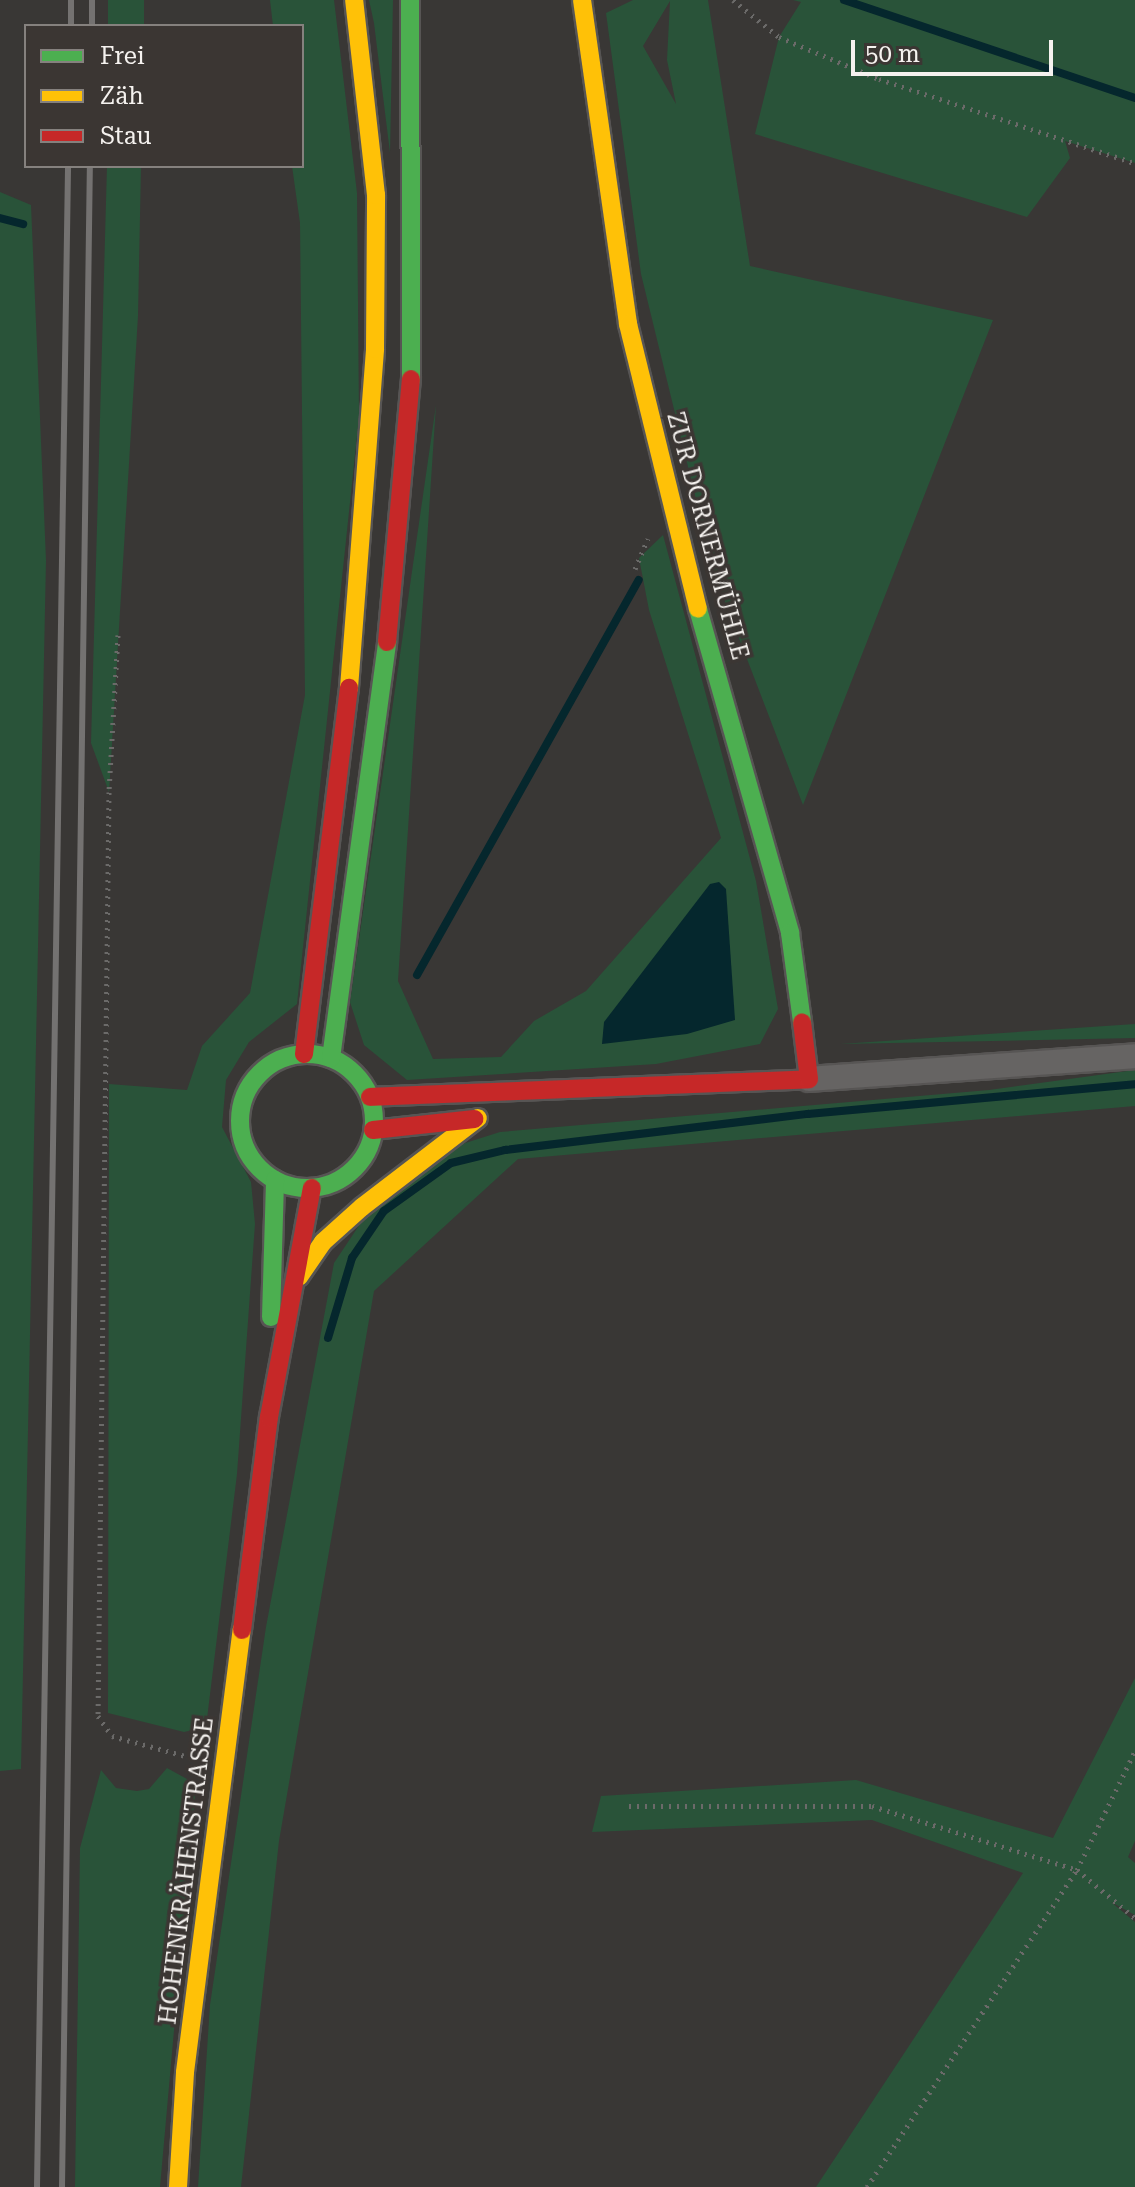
<!DOCTYPE html>
<meta charset="utf-8">
<style>
body{margin:0}
#map{position:relative;width:1135px;height:2187px;overflow:hidden;background:#393735;font-family:"Roboto Serif",serif}
div>[style]{position:absolute}
[style*='--x']{left:calc(var(--x)*1px);top:calc(var(--y)*1px);width:calc(var(--w)*1px);rotate:calc(var(--a)*1deg)}
.green>*{inset:0;background:#295339;transform-origin:0 0}
.water>*{inset:0;background:#05272d}
.stream>*{height:8px;margin:-4px;padding:0 4px;transform-origin:4px;border-radius:4px;background:#05272d}
.path>*{height:5px;margin-top:-2.5px;transform-origin:0;background:repeating-linear-gradient(90deg,#6b6a69 0 2px,transparent 0 8px)}
.roads{filter:drop-shadow(2px 0 #575554) drop-shadow(-2px 0 #575554) drop-shadow(0 2px #575554) drop-shadow(0 -2px #575554)}
.street>*{height:24px;margin:-12px;padding:0 12px;transform-origin:12px;border-radius:12px;background:#666463}
.fast>*{height:18px;margin:-9px;padding:0 9px;transform-origin:9px;border-radius:9px;background:#4caf50}
.fast>.ring{margin:-9px;padding:0;box-sizing:content-box;background:none;border:18px solid #4caf50;border-radius:50%}
.slow>*{height:18px;margin:-9px;padding:0 9px;transform-origin:9px;border-radius:9px;background:#ffc107}
.jam>*{height:18px;margin:-9px;padding:0 9px;transform-origin:9px;border-radius:9px;background:#c62828}
.rail>*{height:6px;margin:-3px;padding:0 3px;transform-origin:3px;border-radius:3px;background:#747271}
span{translate:-50% -50%;white-space:nowrap;text-align:center;line-height:1.15;-webkit-text-stroke:7px #3b3633;paint-order:stroke}
.street-label{font-size:24px;color:#f5f2ef}
.legend{position:absolute;left:24px;top:24px;width:280px;height:144px;box-sizing:border-box;background:#3b3633;border:2px solid #85817e;margin:0;padding:10px 14px;list-style:none;font-size:24px;color:#f5f2ef}
.legend li{display:flex;align-items:center;gap:16px;height:40px}
.legend b{width:40px;border:2px solid #85817e}
.scale{position:absolute;left:851px;top:40px;width:202px;height:36px;box-sizing:border-box;border:4px solid #f5f2ef;border-top:0;padding-left:10px;font-size:24px;line-height:28px;white-space:nowrap;color:#f5f2ef;-webkit-text-stroke:6px #3b3633;paint-order:stroke}
</style>
<div id="map">
<div class="green">
<div style="left:108px;top:0;width:36px;height:26px"></div>
<div style="clip-path:polygon(270px 0,334px 0,357px 193px,359px 417px,297px 1004px,249px 1042px,226px 1080px,222px 1127px,251px 1182px,255px 1224px,237px 1474px,206px 1727px,184px 1732px,108px 1713px,109px 1084px,187px 1090px,202px 1046px,250px 993px,305px 695px,300px 223px,292px 166px,302px 166px,302px 26px,273px 26px)"></div>
<div style="clip-path:polygon(369px 0,393px 0,390px 153px,374px 23px)"></div>
<div style="clip-path:polygon(evenodd,633px 0,708px 0,750px 266px,993px 320px,803px 805px,714px 573px,641px 274px,606px 13px,633px 0,670px 1px,667px 60px,676px 104px,643px 46px,670px 1px)"></div>
<div style="clip-path:polygon(793px 0,1135px 0,1135px 163px,1065px 141px,1070px 158px,1027px 217px,755px 134px,779px 37px,801px 2px)"></div>
<div style="clip-path:polygon(107px 166px,141px 166px,138px 316px,109px 792px,91px 743px)"></div>
<div style="clip-path:polygon(0 192px,31px 205px,46px 560px,21px 1769px,0 1771px)"></div>
<div style="clip-path:polygon(436px 405px,398px 981px,433px 1059px,501px 1057px,534px 1021px,586px 991px,721px 838px,649px 610px,639px 558px,663px 535px,756px 881px,778px 1009px,760px 1044px,656px 1064px,407px 1080px,364px 1045px,350px 1002px)"></div>
<div style="clip-path:polygon(1135px 1024px,1135px 1038px,840px 1044px)"></div>
<div style="clip-path:polygon(1135px 1070px,1135px 1106px,518px 1159px,374px 1291px,279px 1841px,241px 2187px,198px 2187px,210px 2005px,266px 1627px,334px 1263px,366px 1215px,459px 1145px,500px 1132px,989px 1090px)"></div>
<div style="clip-path:polygon(1135px 1678px,1135px 1841px,1128px 1857px,1135px 1863px,1135px 1915px,1111px 1902px,1135px 1922px,1135px 2187px,816px 2187px,1023px 1873px,872px 1820px,592px 1832px,601px 1796px,856px 1780px,1053px 1838px)"></div>
<div style="clip-path:polygon(167px 1768px,196px 1784px,160px 2187px,75px 2187px,80px 1848px,101px 1770px,116px 1788px,137px 1791px,149px 1789px)"></div>
</div>
<div class="water">
<div style="clip-path:polygon(719px 882px,726px 889px,735px 1020px,687px 1034px,602px 1044px,604px 1022px,710px 884px)"></div>
</div>
<div class="stream">
<div style="--x:844;--y:0;--w:307;--a:18.6"></div>
<div style="--x:0;--y:218;--w:24;--a:15"></div>
<div style="--x:417;--y:975;--w:453;--a:-60.7"></div>
<div style="--x:328;--y:1338;--w:84;--a:-73.3"></div>
<div style="--x:352;--y:1258;--w:57;--a:-55.8"></div>
<div style="--x:384;--y:1211;--w:82;--a:-35.6"></div>
<div style="--x:451;--y:1163;--w:56;--a:-13.5"></div>
<div style="--x:505;--y:1150;--w:305;--a:-6.8"></div>
<div style="--x:808;--y:1114;--w:328;--a:-5.2"></div>
</div>
<div class="path">
<div style="--x:733;--y:0;--w:59;--a:38.8"></div>
<div style="--x:779;--y:37;--w:108;--a:22.8"></div>
<div style="--x:879;--y:79;--w:269;--a:18.2"></div>
<div style="--x:635;--y:569;--w:33;--a:-67"></div>
<div style="--x:118;--y:635;--w:157;--a:93.3"></div>
<div style="--x:109;--y:792;--w:924;--a:90.68"></div>
<div style="--x:98;--y:1716;--w:24;--a:55"></div>
<div style="--x:112;--y:1736;--w:87;--a:15.3"></div>
<div style="--x:629;--y:1806;--w:243;--a:0"></div>
<div style="--x:872;--y:1806;--w:215;--a:17.3"></div>
<div style="--x:1077;--y:1870;--w:75;--a:39.6"></div>
<div style="--x:867;--y:2187;--w:380;--a:-56.5"></div>
<div style="--x:1077;--y:1870;--w:132;--a:-64"></div>
</div>
<div class="roads">
<div class="street">
<div style="--x:809;--y:1079;--w:327;--a:-4"></div>
</div>
<div class="fast">
<div style="--x:410;--y:0;--w:379;--a:89.8"></div>
<div style="--x:698;--y:609;--w:337;--a:74.1"></div>
<div style="--x:790;--y:933;--w:90;--a:82.3"></div>
<div class="ring" style="left:240px;top:1054px;width:116px;height:116px"></div>
<div style="--x:331;--y:1058;--w:420;--a:-82.3"></div>
<div style="--x:271;--y:1317;--w:137;--a:-88.3"></div>
</div>
<div class="slow">
<div style="--x:582;--y:0;--w:327;--a:81.9"></div>
<div style="--x:628;--y:324;--w:293;--a:76.2"></div>
<div style="--x:349;--y:688;--w:340;--a:-85.6"></div>
<div style="--x:375;--y:349;--w:154;--a:-89.6"></div>
<div style="--x:376;--y:195;--w:196;--a:-96.4"></div>
<div style="--x:299;--y:1277;--w:42;--a:-55.6"></div>
<div style="--x:323;--y:1242;--w:52;--a:-41.9"></div>
<div style="--x:362;--y:1207;--w:146;--a:-37.5"></div>
<div style="--x:178;--y:2187;--w:115;--a:-86.5"></div>
<div style="--x:185;--y:2072;--w:446;--a:-82.7"></div>
</div>
<div class="jam">
<div style="--x:387;--y:642;--w:264;--a:-84.8"></div>
<div style="--x:304;--y:1054;--w:369;--a:-83"></div>
<div style="--x:370;--y:1097;--w:439;--a:-2.3"></div>
<div style="--x:809;--y:1079;--w:57;--a:-97"></div>
<div style="--x:373;--y:1130;--w:102;--a:-6.2"></div>
<div style="--x:242;--y:1630;--w:215;--a:-82.8"></div>
<div style="--x:269;--y:1417;--w:233;--a:-79.4"></div>
</div>
</div>
<div class="rail">
<div style="--x:71;--y:26;--w:26;--a:-90"></div>
<div style="--x:92;--y:26;--w:26;--a:-90"></div>
<div style="--x:37;--y:2187;--w:2021;--a:-89.12"></div>
<div style="--x:62;--y:2187;--w:2021;--a:-89.21"></div>
</div>
<div class="street-label">
<span style="left:707px;top:536px;rotate:75deg">ZUR DORNERMÜHLE</span>
<span style="left:187px;top:1871px;rotate:-83deg">HOHENKRÄHENSTRASSE</span>
</div>
<ul class="legend">
<li><b style="height:10px;background:#4caf50"></b>Frei</li>
<li><b style="height:10px;background:#ffc107"></b>Zäh</li>
<li><b style="height:10px;background:#c62828"></b>Stau</li>
</ul>
<div class="scale">50 m</div>
</div>
